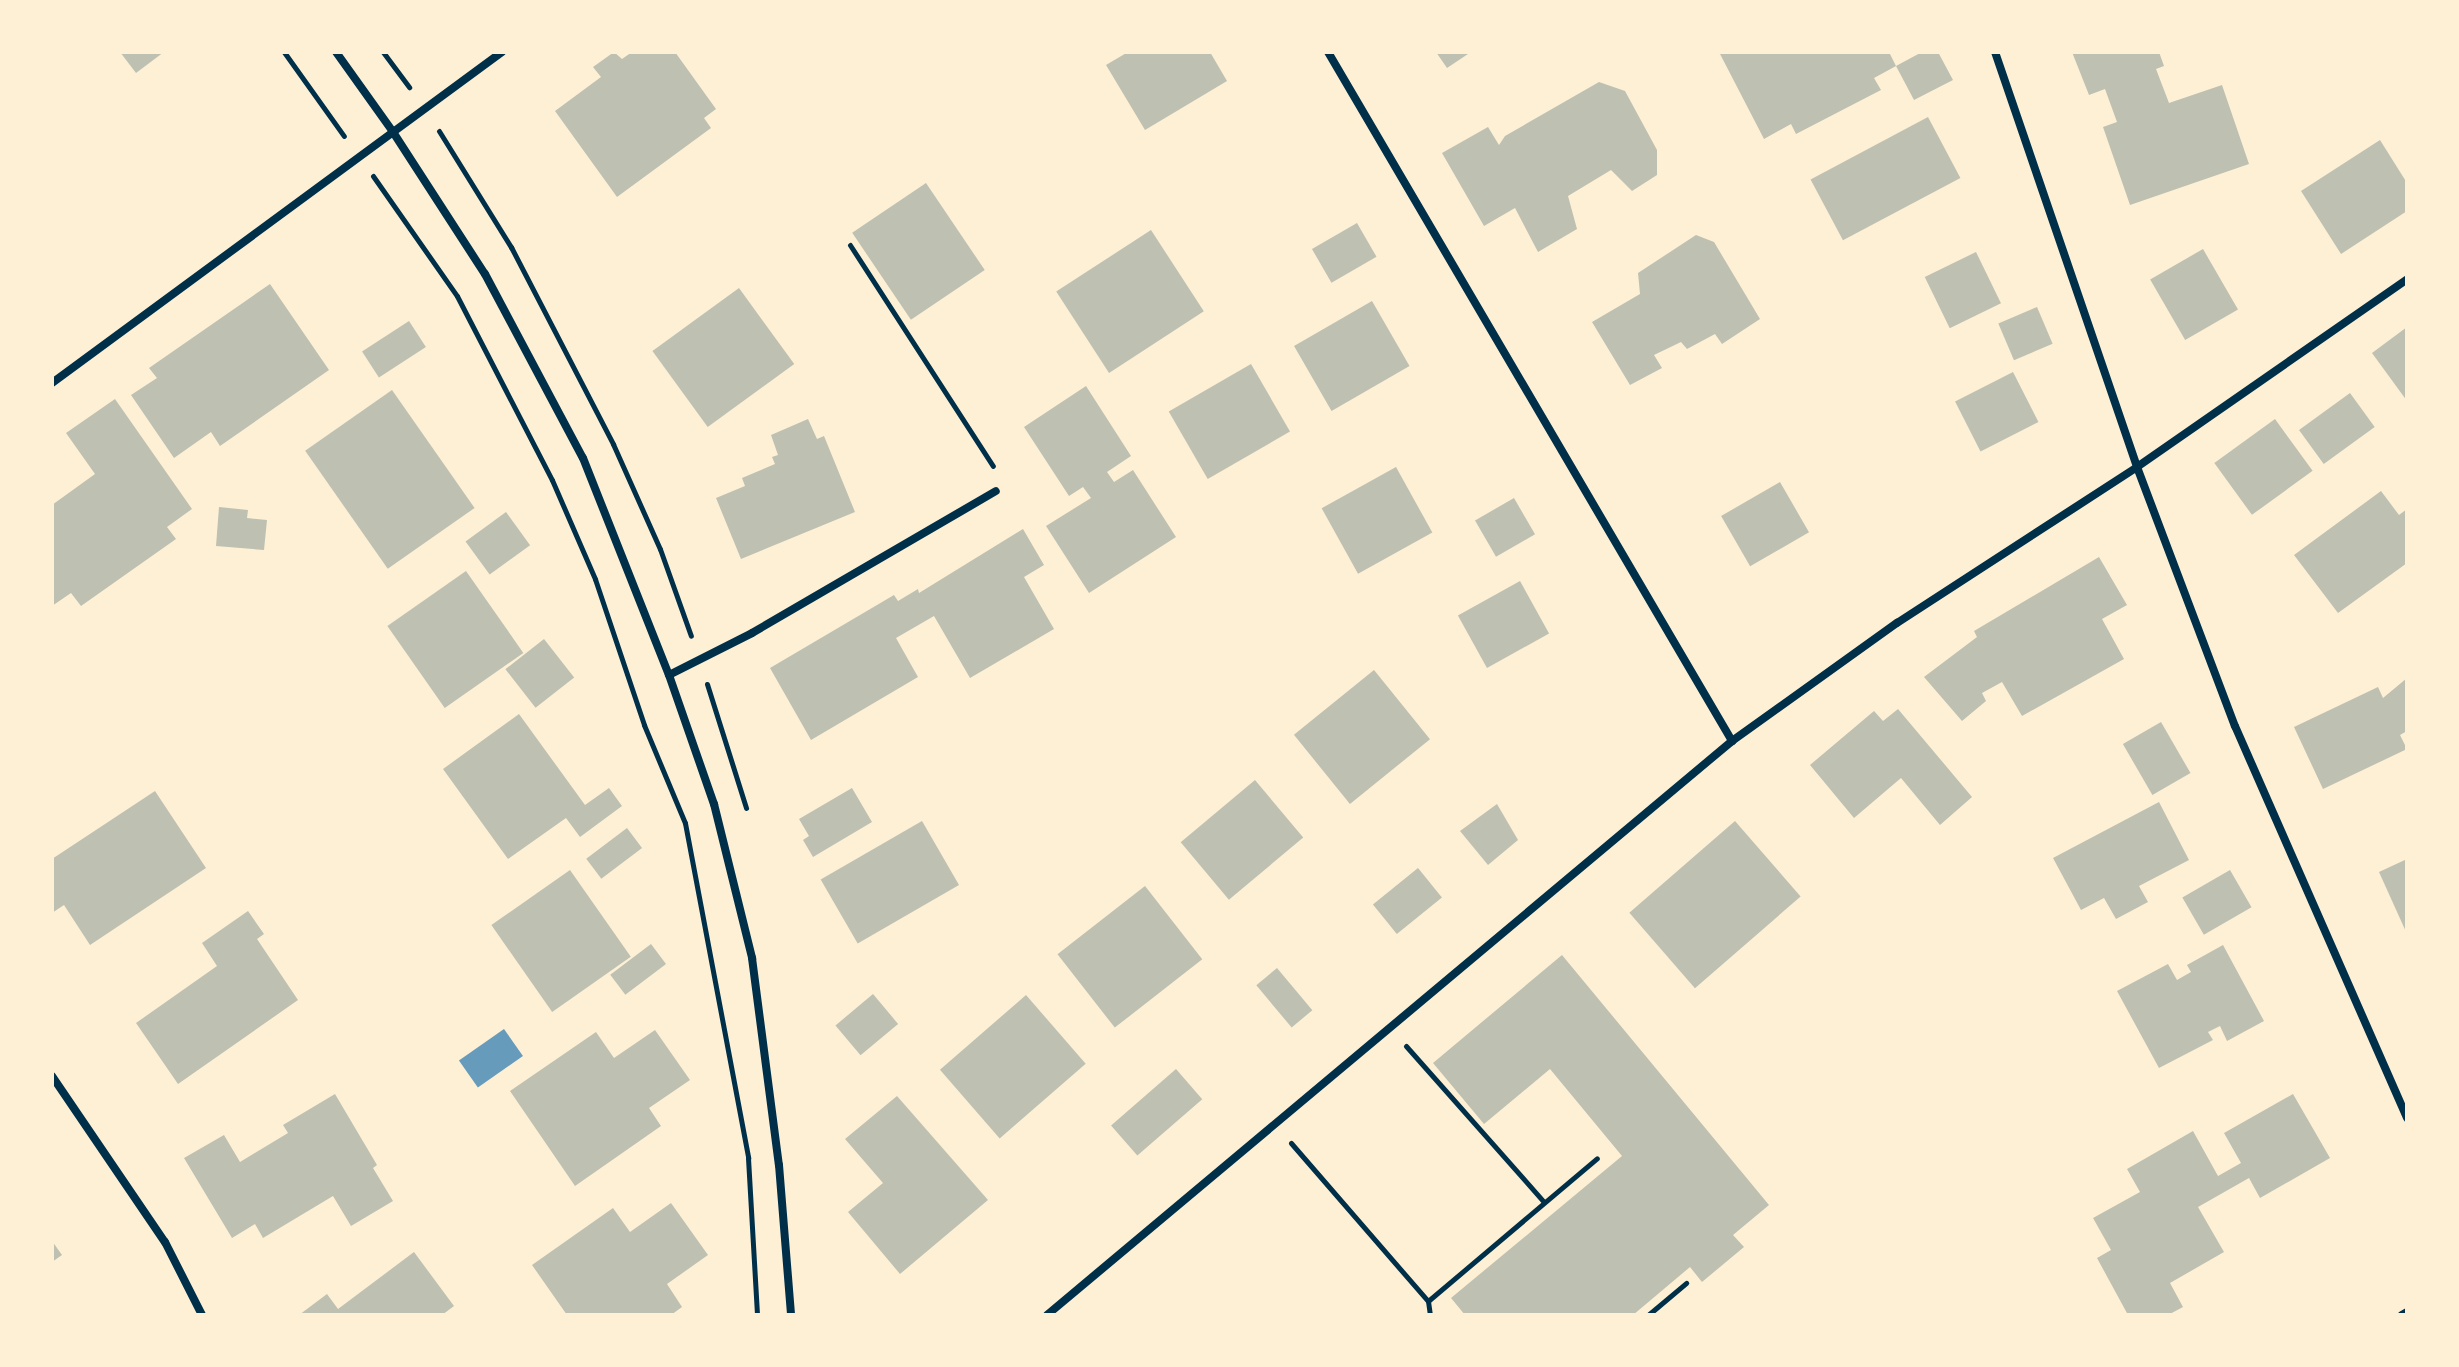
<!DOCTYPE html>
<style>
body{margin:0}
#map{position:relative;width:2459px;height:1367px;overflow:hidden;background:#fdf0d5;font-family:"Work Sans",sans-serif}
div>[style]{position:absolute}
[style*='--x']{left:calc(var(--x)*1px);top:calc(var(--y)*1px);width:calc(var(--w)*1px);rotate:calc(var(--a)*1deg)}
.water>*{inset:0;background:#669bbc;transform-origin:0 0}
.building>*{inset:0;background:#bec0b2;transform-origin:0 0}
.path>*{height:5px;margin:-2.5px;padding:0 2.5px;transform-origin:2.5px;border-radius:2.5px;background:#003049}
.minor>*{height:8px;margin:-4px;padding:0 4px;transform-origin:4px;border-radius:4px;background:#003049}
span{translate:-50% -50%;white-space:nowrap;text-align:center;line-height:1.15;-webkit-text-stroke:6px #fdf0d5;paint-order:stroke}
.frame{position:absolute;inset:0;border:54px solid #fdf0d5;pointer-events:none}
</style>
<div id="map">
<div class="water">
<div style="left:504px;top:1029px;width:33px;height:55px;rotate:55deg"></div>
</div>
<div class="building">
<div style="clip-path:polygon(120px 52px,164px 52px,136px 73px)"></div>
<div style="clip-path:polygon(614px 52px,622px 59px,632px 52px,675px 52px,716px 109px,704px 118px,711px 128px,617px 197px,555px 111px,601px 77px,593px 67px)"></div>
<div style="clip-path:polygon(1128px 52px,1210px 52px,1227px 81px,1145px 130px,1106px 65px)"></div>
<div style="clip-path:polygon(1436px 52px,1471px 52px,1447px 68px)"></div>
<div style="clip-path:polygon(1719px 52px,1889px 52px,1896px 66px,1922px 52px,1938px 52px,1953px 80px,1914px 100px,1896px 66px,1874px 78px,1881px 90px,1796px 134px,1791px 124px,1764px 139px)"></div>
<div style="clip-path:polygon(2072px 52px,2159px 52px,2164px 66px,2156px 69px,2169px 103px,2222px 85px,2249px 164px,2130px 205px,2103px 127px,2117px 122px,2105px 89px,2089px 95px)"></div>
<div style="clip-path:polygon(1599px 82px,1625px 91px,1657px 150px,1657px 175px,1632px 191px,1611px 170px,1568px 196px,1577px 229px,1538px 252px,1515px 208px,1484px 226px,1442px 153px,1488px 127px,1499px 145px,1505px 136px)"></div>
<div style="left:1928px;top:117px;width:69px;height:133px;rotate:62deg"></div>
<div style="clip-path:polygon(2380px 140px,2407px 183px,2407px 211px,2341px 254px,2301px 191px)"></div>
<div style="left:926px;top:183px;width:105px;height:89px;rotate:56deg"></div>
<div style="left:1357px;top:223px;width:39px;height:52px;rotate:60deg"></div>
<div style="left:1151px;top:230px;width:97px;height:113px;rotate:57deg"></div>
<div style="clip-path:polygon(1696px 235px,1714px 242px,1760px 319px,1722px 344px,1715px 334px,1687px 349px,1681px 342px,1654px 355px,1662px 368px,1630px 385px,1592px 322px,1640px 294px,1638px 273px)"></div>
<div style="left:2203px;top:249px;width:70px;height:61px;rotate:60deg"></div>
<div style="left:1976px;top:252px;width:57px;height:57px;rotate:64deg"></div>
<div style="clip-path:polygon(270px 284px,329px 370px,220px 446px,211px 432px,174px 458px,131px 395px,157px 378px,149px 368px)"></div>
<div style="left:739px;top:288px;width:94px;height:107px;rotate:54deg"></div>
<div style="left:1372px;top:301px;width:75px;height:90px;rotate:60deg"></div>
<div style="left:2037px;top:307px;width:40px;height:42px;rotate:67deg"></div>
<div style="left:409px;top:321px;width:31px;height:56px;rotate:57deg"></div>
<div style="clip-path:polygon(2407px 327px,2407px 401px,2372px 353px)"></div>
<div style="left:1251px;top:364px;width:78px;height:95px;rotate:60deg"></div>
<div style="left:2013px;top:372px;width:56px;height:65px;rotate:63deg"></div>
<div style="clip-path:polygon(1086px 386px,1131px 456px,1107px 472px,1114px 482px,1133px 470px,1176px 537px,1089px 593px,1046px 526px,1091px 498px,1083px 487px,1069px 496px,1024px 427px)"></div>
<div style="left:392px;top:390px;width:144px;height:106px;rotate:55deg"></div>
<div style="left:2350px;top:393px;width:42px;height:63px;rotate:54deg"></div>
<div style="clip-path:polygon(115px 399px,192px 509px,167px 527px,176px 539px,81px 606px,71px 593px,52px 606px,52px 505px,95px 474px,66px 433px)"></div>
<div style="clip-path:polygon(808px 419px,817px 439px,824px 436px,855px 512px,741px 559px,716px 498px,745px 486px,742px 478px,775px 464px,772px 457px,778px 455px,771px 435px)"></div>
<div style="left:2275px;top:419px;width:64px;height:75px;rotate:54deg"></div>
<div style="left:1396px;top:467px;width:75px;height:85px;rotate:61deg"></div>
<div style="left:1780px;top:482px;width:58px;height:68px;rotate:60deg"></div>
<div style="clip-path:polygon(2381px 491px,2399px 515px,2407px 509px,2407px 563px,2338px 613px,2294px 555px)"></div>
<div style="left:1514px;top:498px;width:42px;height:45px;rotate:60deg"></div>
<div style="clip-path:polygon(219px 507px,248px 510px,247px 518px,267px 520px,264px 550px,216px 546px)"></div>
<div style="left:506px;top:512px;width:41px;height:50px;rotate:54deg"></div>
<div style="clip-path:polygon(1023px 529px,1044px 565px,1024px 577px,1054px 629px,970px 678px,934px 616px,896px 638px,918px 677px,811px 740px,770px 668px,894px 595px,898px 601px,918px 589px,919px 593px)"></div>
<div style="clip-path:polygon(2099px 557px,2127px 605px,2102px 619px,2124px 659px,2022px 716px,2002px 682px,1982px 693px,1986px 701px,1962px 721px,1924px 677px,1977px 637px,1974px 631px)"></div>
<div style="left:466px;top:571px;width:100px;height:96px;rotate:55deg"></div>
<div style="left:1520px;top:581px;width:60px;height:71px;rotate:61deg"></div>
<div style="left:544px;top:639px;width:49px;height:49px;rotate:52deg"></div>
<div style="left:1374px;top:670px;width:89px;height:103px;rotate:51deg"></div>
<div style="clip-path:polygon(2407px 678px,2407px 731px,2400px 735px,2407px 749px,2323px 789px,2294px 727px,2378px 687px,2383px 698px)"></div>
<div style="clip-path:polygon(1898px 709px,1972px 797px,1940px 825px,1901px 778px,1854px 818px,1810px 765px,1874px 711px,1883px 721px)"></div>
<div style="clip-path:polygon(519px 714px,585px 805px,609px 788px,622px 806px,580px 837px,566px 818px,508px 859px,443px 769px)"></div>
<div style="left:2161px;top:722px;width:59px;height:44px;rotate:60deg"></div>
<div style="left:1255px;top:780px;width:75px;height:97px;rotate:50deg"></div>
<div style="clip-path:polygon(852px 788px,872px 822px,813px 857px,803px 840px,809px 836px,799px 819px)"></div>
<div style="clip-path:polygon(155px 791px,206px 868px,90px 945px,64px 905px,52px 913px,52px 859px)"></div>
<div style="clip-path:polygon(2159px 802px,2189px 860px,2139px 886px,2148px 902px,2116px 919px,2104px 898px,2081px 910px,2053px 858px)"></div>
<div style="clip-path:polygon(1497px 804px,1518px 840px,1488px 865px,1460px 831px)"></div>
<div style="left:922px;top:821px;width:74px;height:117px;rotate:60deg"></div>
<div style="left:1735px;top:821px;width:100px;height:140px;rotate:49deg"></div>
<div style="left:627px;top:828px;width:25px;height:51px;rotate:53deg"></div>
<div style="clip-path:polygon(2407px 859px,2407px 934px,2379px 872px)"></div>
<div style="left:1418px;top:868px;width:38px;height:58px;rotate:51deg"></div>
<div style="left:570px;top:870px;width:106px;height:96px;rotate:55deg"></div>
<div style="left:2230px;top:870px;width:43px;height:55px;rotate:60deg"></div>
<div style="left:1145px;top:886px;width:93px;height:111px;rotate:52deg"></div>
<div style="clip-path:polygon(248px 911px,264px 934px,257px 939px,298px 1000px,178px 1084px,136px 1023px,217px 966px,202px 943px)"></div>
<div style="left:651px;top:944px;width:25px;height:51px;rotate:53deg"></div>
<div style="clip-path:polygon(2223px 945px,2264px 1021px,2227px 1041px,2220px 1026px,2208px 1032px,2213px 1040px,2159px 1068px,2117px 991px,2168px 964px,2177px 980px,2191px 972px,2187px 965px)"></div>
<div style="clip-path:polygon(1562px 955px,1769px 1205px,1733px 1235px,1744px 1247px,1702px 1282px,1690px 1267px,1633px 1315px,1465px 1315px,1451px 1298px,1622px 1156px,1550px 1069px,1484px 1124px,1433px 1063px)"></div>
<div style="left:1277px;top:968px;width:55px;height:27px;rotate:50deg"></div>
<div style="left:873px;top:994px;width:39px;height:49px;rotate:50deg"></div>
<div style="left:1026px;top:995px;width:91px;height:114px;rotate:49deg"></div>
<div style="clip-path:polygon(655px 1030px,690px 1080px,649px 1108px,661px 1126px,575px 1186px,510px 1091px,596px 1032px,614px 1058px)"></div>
<div style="left:1176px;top:1069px;width:40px;height:86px;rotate:49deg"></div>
<div style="clip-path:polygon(335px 1094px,377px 1165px,373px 1168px,393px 1201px,351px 1226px,333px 1196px,263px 1238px,255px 1224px,232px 1238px,184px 1158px,224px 1135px,240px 1162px,288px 1133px,283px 1125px)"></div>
<div style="clip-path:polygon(2293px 1094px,2330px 1158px,2260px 1198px,2249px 1178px,2198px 1207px,2224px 1252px,2170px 1283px,2183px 1307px,2168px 1315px,2128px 1315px,2097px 1258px,2111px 1250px,2093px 1218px,2140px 1192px,2127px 1169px,2193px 1131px,2218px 1176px,2241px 1163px,2224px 1133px)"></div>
<div style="clip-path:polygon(897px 1096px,988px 1200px,900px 1274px,848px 1212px,883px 1183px,845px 1139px)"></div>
<div style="clip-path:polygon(671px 1203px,708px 1255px,667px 1284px,682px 1307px,671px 1315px,567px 1315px,532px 1265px,613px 1208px,630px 1232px)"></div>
<div style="clip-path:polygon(52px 1241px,62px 1255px,52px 1262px)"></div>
<div style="clip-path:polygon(414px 1252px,454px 1306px,442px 1315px,299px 1315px,327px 1294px,338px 1309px)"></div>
</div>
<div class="path">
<div style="--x:284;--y:52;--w:103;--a:54.5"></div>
<div style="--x:383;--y:52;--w:44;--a:53.4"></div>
<div style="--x:439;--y:131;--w:137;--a:58.2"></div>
<div style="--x:511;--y:247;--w:222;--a:62.6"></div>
<div style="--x:613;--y:444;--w:115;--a:65.9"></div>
<div style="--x:660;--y:549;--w:92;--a:70.4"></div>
<div style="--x:373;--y:176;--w:146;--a:55"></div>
<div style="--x:457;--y:296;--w:207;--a:62.7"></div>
<div style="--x:552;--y:480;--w:108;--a:66.5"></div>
<div style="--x:595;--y:579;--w:154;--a:71.4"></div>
<div style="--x:644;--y:725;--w:106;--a:67.3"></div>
<div style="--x:685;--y:823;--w:341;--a:79.3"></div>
<div style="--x:748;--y:1158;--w:157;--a:86.7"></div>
<div style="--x:850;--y:245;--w:263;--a:57.1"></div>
<div style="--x:707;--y:684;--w:130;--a:72.5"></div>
<div style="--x:1406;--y:1046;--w:208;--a:48.5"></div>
<div style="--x:1291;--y:1143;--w:209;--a:49.1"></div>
<div style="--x:1428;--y:1301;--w:14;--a:82"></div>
<div style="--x:1428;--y:1301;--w:221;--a:-40.2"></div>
<div style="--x:1648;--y:1315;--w:50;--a:-40.1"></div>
</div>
<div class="minor">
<div style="--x:336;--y:52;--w:98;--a:54.5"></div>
<div style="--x:393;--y:132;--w:169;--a:57.1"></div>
<div style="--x:485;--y:274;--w:208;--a:62"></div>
<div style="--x:583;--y:458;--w:233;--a:68.4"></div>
<div style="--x:669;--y:675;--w:137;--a:70.8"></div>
<div style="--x:714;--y:804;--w:159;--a:76.1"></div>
<div style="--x:752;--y:958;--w:209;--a:82.6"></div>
<div style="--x:779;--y:1165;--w:150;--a:85.4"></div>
<div style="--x:1328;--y:52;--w:799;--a:59.61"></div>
<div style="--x:1995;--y:52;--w:439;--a:71.1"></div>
<div style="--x:2137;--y:467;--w:277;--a:69.3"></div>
<div style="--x:2235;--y:726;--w:428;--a:66.3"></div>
<div style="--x:52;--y:383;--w:559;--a:-36.34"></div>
<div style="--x:669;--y:675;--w:93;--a:-26.8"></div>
<div style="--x:752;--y:633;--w:282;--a:-30.2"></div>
<div style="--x:52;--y:1076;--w:201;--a:55.8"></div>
<div style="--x:165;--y:1242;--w:82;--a:63.1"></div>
<div style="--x:1047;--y:1315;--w:894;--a:-39.96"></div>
<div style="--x:1732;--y:741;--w:203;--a:-35.6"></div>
<div style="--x:1897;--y:623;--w:286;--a:-33"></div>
<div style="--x:2137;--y:467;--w:329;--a:-34.8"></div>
<div style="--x:2402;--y:1315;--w:6;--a:-31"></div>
</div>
<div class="frame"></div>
</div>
